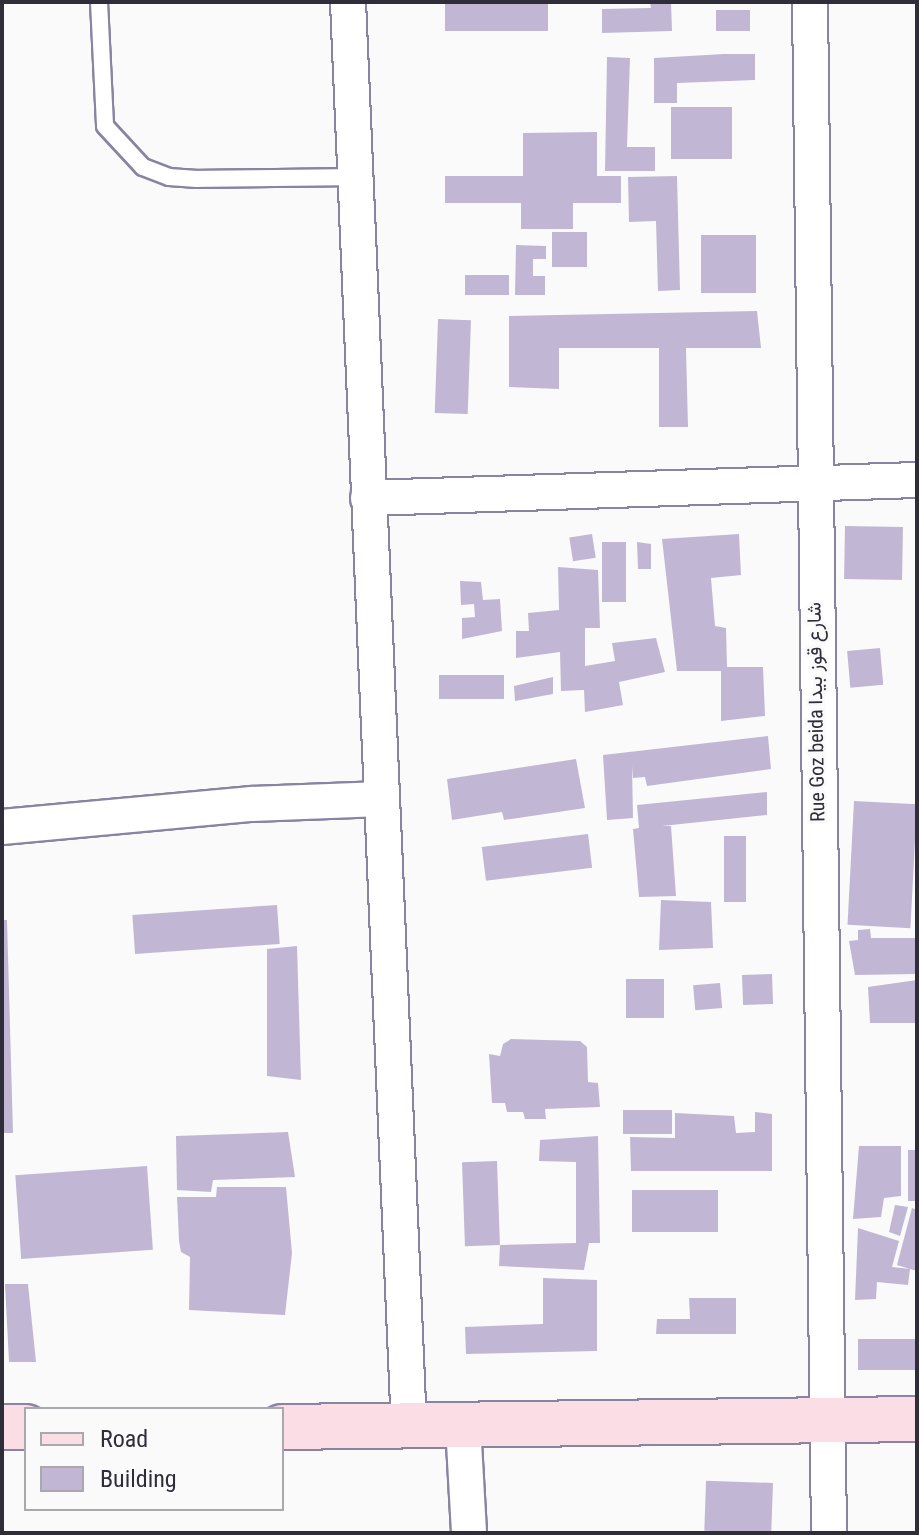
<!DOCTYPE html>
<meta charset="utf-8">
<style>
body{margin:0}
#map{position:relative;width:919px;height:1535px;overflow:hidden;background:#fafafa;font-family:"Roboto Condensed",Vazirmatn,sans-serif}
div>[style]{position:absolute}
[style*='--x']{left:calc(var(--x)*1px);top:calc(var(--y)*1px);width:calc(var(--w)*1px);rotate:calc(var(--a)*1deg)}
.building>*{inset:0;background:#c1b7d5;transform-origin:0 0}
.roads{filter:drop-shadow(2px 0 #8884a1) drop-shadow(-2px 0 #8884a1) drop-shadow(0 2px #8884a1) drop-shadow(0 -2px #8884a1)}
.service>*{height:16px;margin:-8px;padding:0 8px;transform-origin:8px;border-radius:8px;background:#fff}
.minor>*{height:34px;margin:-17px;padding:0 17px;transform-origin:17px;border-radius:17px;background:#fff}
.secondary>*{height:44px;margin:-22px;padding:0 22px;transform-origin:22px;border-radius:22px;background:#fadde5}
span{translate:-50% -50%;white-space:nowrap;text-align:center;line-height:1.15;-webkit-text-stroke:6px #fafafa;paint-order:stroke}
.street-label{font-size:20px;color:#2f2d3a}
.frame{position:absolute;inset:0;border:4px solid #2f2d3a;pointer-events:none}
.legend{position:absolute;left:24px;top:1407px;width:260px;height:104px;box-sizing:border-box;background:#fafafa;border:2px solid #a9a8ad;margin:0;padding:10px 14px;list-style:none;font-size:24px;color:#2f2d3a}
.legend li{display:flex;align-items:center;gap:16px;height:40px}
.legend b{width:40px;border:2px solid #a9a8ad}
</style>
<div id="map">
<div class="building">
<div style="left:445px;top:2px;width:103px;height:29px"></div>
<div style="clip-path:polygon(650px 2px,671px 2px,672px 31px,602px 33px,602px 9px,651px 8px)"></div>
<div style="left:716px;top:10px;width:34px;height:21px"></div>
<div style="clip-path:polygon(724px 54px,755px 54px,755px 80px,677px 83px,677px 103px,654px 103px,654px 58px)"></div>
<div style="clip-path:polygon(607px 57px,630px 58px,627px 147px,655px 147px,655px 171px,605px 171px)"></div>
<div style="left:732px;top:107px;width:52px;height:61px;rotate:90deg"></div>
<div style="clip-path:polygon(597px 132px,597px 176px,621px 176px,621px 203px,573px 203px,573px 229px,521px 229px,521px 203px,445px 203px,445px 176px,523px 176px,523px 133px)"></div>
<div style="clip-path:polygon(677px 176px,680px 290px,658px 291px,656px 221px,629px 222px,628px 177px)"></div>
<div style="left:552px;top:232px;width:35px;height:35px"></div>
<div style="left:701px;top:235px;width:55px;height:58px"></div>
<div style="clip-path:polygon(516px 245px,546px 246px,546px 259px,533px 259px,533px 276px,545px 276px,545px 295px,515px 295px)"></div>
<div style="left:509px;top:275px;width:20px;height:44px;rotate:90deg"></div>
<div style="clip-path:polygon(757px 311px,761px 348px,686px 348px,688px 427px,659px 427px,659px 348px,559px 348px,559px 389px,509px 387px,509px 316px)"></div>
<div style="left:438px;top:319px;width:33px;height:94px;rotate:2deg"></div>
<div style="left:845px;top:526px;width:58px;height:53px;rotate:1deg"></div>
<div style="left:592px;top:534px;width:24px;height:23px;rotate:81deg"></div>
<div style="clip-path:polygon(739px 534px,741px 575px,711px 578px,715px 626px,726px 628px,727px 667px,763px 667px,765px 716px,721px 721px,721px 671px,677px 671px,662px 539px)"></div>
<div style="left:602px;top:542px;width:24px;height:60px"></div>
<div style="clip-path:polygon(637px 542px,651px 544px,651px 569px,638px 569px)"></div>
<div style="clip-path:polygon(558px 567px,598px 570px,600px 628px,585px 628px,585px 666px,615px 661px,612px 643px,656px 638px,665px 672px,619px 682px,623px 705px,585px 712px,584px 690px,561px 691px,560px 652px,516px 658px,516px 631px,529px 631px,528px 613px,559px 610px)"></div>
<div style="clip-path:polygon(460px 581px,481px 582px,483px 600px,500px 599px,502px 631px,462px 639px,462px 618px,475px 617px,474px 604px,461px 605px)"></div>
<div style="left:880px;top:648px;width:37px;height:33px;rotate:85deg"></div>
<div style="left:504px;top:675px;width:24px;height:65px;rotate:90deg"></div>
<div style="clip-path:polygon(553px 677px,553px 694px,515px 701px,514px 686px)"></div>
<div style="clip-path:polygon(768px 736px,771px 769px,647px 786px,645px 777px,633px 778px,632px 766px,633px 818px,607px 820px,603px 755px)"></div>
<div style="clip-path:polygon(576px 759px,585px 808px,504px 820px,502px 812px,452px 820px,447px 779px)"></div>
<div style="clip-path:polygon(767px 792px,767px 815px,662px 826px,671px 826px,676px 896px,639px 897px,633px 829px,639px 828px,637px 805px)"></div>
<div style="left:854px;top:801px;width:63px;height:124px;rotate:3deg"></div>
<div style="left:588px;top:834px;width:34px;height:107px;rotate:83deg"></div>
<div style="left:724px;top:836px;width:22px;height:66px"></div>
<div style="clip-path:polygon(661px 900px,711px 902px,713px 948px,659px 950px)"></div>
<div style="left:277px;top:905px;width:39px;height:145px;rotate:86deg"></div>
<div style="clip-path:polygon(2px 920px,7px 920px,13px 1133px,2px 1133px)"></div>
<div style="clip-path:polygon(870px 929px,871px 938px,917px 938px,917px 974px,855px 975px,849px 941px,858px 940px,858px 930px)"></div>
<div style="clip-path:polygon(297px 946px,301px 1080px,267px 1076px,267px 949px)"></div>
<div style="left:772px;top:974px;width:30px;height:30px;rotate:88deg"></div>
<div style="left:664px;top:979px;width:39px;height:38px;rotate:90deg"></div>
<div style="clip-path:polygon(917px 980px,917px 1023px,870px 1023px,868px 987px)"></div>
<div style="left:720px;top:983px;width:25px;height:27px;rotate:85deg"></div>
<div style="clip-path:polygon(511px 1039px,580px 1041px,587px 1047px,588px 1082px,598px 1083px,600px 1107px,545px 1109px,546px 1119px,525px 1119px,523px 1112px,507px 1112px,505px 1103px,492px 1103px,489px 1054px,500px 1056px,503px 1044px)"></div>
<div style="left:623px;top:1110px;width:49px;height:24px"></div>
<div style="clip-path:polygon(755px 1112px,772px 1114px,772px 1171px,631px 1171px,630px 1137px,675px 1138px,675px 1113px,734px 1116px,736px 1133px,755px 1132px)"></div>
<div style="clip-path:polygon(288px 1132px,295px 1177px,213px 1180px,211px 1192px,177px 1190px,176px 1136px)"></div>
<div style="clip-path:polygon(598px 1136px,600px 1243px,589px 1243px,584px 1270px,499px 1266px,500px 1245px,576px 1243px,576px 1162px,539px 1161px,540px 1140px)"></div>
<div style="clip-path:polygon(859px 1146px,901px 1146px,901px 1196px,884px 1198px,881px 1217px,853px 1219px)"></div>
<div style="left:917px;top:1150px;width:51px;height:9px;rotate:90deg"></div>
<div style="left:497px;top:1161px;width:84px;height:35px;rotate:88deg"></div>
<div style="left:147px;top:1166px;width:84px;height:132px;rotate:86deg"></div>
<div style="clip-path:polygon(217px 1187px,286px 1187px,292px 1253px,285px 1315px,189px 1310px,190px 1257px,181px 1252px,179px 1241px,177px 1197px,216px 1197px)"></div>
<div style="left:632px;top:1190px;width:86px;height:42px"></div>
<div style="clip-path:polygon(895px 1205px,908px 1207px,900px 1236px,889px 1232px)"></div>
<div style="clip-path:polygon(912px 1208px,917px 1210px,917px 1271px,910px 1269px,908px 1285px,877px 1282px,876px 1299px,855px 1300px,858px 1228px,899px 1241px,892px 1267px,910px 1269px,897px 1265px)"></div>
<div style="clip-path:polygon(543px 1278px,597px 1280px,597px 1351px,466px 1354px,465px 1327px,543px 1324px)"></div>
<div style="clip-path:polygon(5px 1284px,28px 1284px,36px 1362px,9px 1362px)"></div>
<div style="clip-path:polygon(689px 1298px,736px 1298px,736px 1334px,656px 1334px,657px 1319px,690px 1319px)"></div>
<div style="left:917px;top:1339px;width:31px;height:59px;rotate:90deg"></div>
<div style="left:773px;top:1483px;width:50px;height:67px;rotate:92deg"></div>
</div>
<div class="roads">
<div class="service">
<div style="--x:99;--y:2;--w:124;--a:87.2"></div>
<div style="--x:105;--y:126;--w:56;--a:47.2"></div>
<div style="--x:143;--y:167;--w:28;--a:21"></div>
<div style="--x:169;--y:177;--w:28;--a:4"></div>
<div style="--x:197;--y:179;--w:155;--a:-0.7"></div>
</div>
<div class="minor">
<div style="--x:348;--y:2;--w:1426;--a:87.55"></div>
<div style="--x:810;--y:2;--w:1531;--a:89.29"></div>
<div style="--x:368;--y:498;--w:549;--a:-1.88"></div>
<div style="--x:2;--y:827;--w:251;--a:-5.3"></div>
<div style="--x:252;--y:804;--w:130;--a:-2.2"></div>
<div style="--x:463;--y:1425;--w:108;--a:86.8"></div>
</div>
<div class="secondary">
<div style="--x:2;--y:1427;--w:24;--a:0"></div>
<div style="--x:282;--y:1427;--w:635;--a:-0.72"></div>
</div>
</div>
<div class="street-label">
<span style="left:816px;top:712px;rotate:-91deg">Rue Goz beida شارع قوز بيدا</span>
</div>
<div class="frame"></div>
<ul class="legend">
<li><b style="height:10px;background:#fadde5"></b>Road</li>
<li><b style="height:22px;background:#c1b7d5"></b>Building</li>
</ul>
</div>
